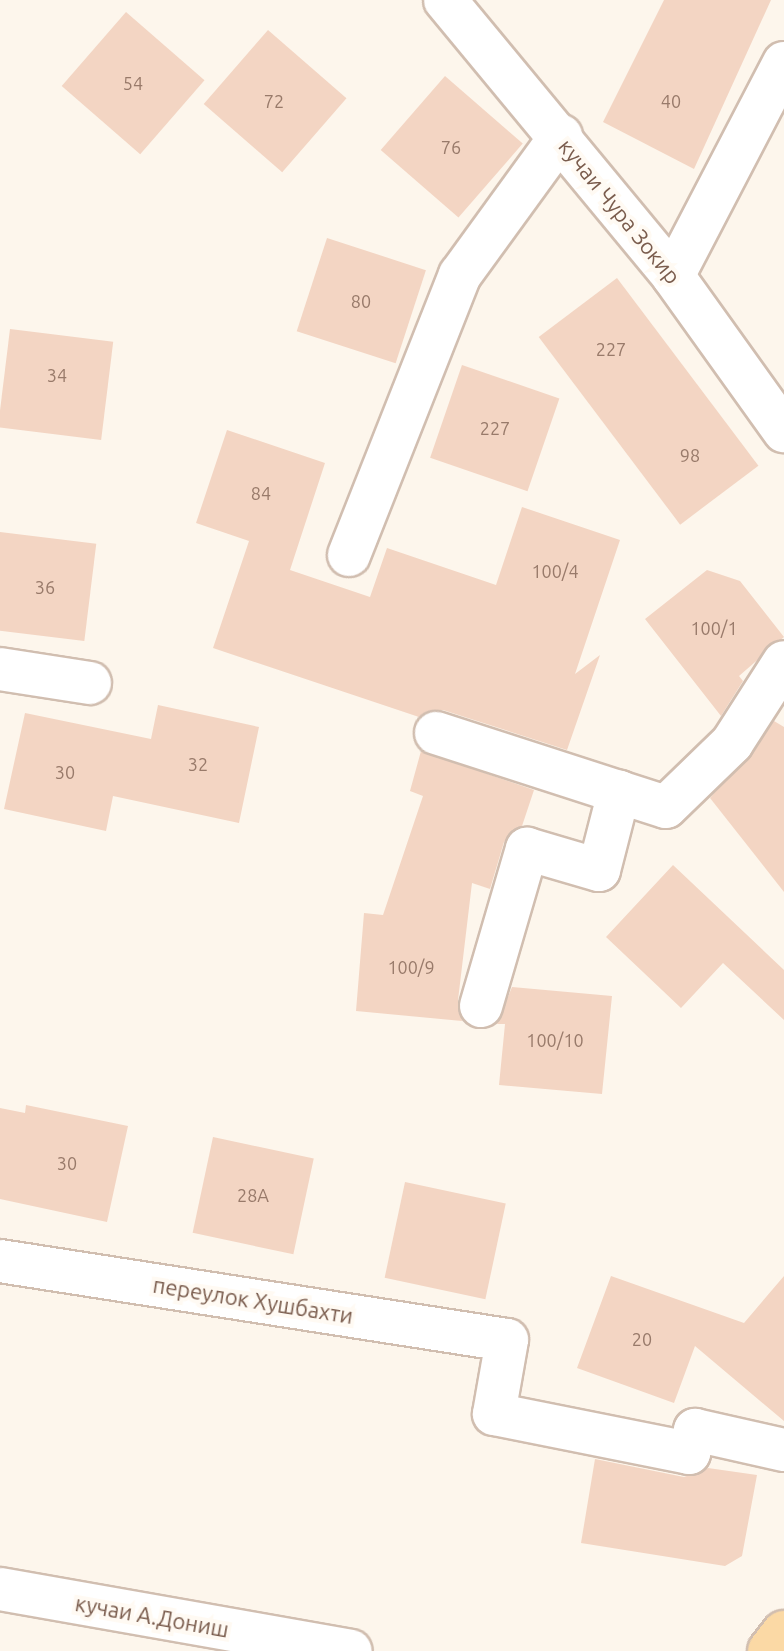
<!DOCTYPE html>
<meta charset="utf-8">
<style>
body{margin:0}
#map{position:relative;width:784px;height:1651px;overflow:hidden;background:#fdf6ec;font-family:Ubuntu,sans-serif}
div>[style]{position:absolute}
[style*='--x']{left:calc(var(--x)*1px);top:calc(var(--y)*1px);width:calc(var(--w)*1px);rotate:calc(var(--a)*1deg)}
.building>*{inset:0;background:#f3d5c3;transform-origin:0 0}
.roads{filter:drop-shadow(2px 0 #d1beb0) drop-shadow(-2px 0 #d1beb0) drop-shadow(0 2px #d1beb0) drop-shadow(0 -2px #d1beb0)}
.street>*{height:42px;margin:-21px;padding:0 21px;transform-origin:21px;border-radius:21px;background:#fff}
.primary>*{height:44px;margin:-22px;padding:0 22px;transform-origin:22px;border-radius:22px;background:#fbd9a5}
span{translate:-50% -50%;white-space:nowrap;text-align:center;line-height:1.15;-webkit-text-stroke:8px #fffaf3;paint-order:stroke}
.number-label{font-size:18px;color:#987a6a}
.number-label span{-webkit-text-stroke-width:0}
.street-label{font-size:22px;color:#7a5c4d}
</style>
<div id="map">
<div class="building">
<div style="clip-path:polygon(664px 0,771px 0,694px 169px,603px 122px)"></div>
<div style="left:126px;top:12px;width:104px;height:98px;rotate:41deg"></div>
<div style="left:268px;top:30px;width:104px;height:98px;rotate:41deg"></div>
<div style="left:445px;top:76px;width:103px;height:98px;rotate:41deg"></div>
<div style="left:327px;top:238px;width:104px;height:98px;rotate:18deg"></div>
<div style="left:617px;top:278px;width:235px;height:98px;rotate:53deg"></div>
<div style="left:10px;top:329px;width:104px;height:99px;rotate:7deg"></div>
<div style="left:462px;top:365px;width:103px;height:98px;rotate:19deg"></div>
<div style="clip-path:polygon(227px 430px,325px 463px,290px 570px,370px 597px,387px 548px,496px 585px,522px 507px,620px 540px,575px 674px,600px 655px,567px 750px,443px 710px,419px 717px,213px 648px,249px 541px,196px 523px)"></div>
<div style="left:0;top:532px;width:97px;height:98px;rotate:7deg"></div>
<div style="clip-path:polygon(707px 570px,740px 581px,784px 637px,739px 676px,743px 681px,721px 716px,645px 619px)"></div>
<div style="clip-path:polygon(158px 705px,259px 727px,239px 823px,113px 796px,106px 831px,4px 809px,25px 713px,151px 739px)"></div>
<div style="clip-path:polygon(774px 721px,784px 727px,784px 892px,710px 798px)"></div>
<div style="clip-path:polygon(421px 751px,534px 790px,522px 826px,504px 842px,490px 889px,472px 883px,458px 1000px,462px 1021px,356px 1011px,364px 913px,383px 915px,423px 796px,410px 791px)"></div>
<div style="clip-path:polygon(673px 865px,784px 970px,784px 1020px,723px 963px,681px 1008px,606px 937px)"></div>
<div style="clip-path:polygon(512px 987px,612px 996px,602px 1094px,499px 1085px,505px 1024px,497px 1024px)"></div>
<div style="clip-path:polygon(26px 1105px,128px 1126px,107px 1222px,0 1199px,0 1108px,25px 1113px)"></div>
<div style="left:213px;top:1137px;width:103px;height:98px;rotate:12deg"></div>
<div style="left:405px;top:1182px;width:103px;height:98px;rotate:12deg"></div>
<div style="clip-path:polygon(611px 1276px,744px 1323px,784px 1276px,784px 1421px,695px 1346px,674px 1403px,577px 1368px)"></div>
<div style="clip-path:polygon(595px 1459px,684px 1477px,708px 1468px,757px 1475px,742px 1556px,725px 1566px,581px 1543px)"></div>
</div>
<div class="roads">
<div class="street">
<div style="--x:445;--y:0;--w:358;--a:50.4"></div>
<div style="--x:673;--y:276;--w:191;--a:54.4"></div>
<div style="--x:673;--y:276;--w:240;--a:-62.5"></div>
<div style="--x:349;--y:555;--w:301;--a:-68.4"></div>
<div style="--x:460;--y:275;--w:172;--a:-54"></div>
<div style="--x:0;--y:669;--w:91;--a:8.8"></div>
<div style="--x:436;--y:733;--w:192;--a:17.9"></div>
<div style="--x:481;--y:1006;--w:164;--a:-73.7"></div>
<div style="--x:527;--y:849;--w:75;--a:16.3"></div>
<div style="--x:599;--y:870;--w:81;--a:-75.6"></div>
<div style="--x:619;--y:792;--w:49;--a:17.7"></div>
<div style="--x:666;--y:807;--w:92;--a:-44.1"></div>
<div style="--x:732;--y:743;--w:96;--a:-57.3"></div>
<div style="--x:0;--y:1261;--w:513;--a:8.86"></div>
<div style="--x:507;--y:1340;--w:75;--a:100"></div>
<div style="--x:494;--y:1414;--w:199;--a:11.3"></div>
<div style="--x:689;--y:1453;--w:24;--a:-75"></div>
<div style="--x:695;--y:1430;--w:91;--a:12.7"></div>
<div style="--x:0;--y:1589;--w:356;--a:10"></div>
</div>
<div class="primary">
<div style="--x:770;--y:1651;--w:23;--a:-52"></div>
</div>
</div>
<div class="number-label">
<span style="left:133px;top:83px">54</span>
<span style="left:274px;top:101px">72</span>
<span style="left:671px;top:101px">40</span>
<span style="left:451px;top:147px">76</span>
<span style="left:361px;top:301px">80</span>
<span style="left:611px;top:349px">227</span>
<span style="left:57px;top:375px">34</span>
<span style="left:495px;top:428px">227</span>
<span style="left:690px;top:455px">98</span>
<span style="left:261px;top:493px">84</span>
<span style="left:555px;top:571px">100/4</span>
<span style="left:45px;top:587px">36</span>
<span style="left:714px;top:628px">100/1</span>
<span style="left:198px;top:764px">32</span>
<span style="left:65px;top:772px">30</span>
<span style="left:411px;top:967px">100/9</span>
<span style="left:555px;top:1040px">100/10</span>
<span style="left:67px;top:1163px">30</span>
<span style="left:253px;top:1195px">28А</span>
<span style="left:642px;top:1339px">20</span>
</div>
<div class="street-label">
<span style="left:620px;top:211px;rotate:51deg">кучаи Чура Зокир</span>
<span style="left:253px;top:1300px;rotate:9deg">переулок Хушбахти</span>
<span style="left:152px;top:1616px;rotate:10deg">кучаи А.Дониш</span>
</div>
</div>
